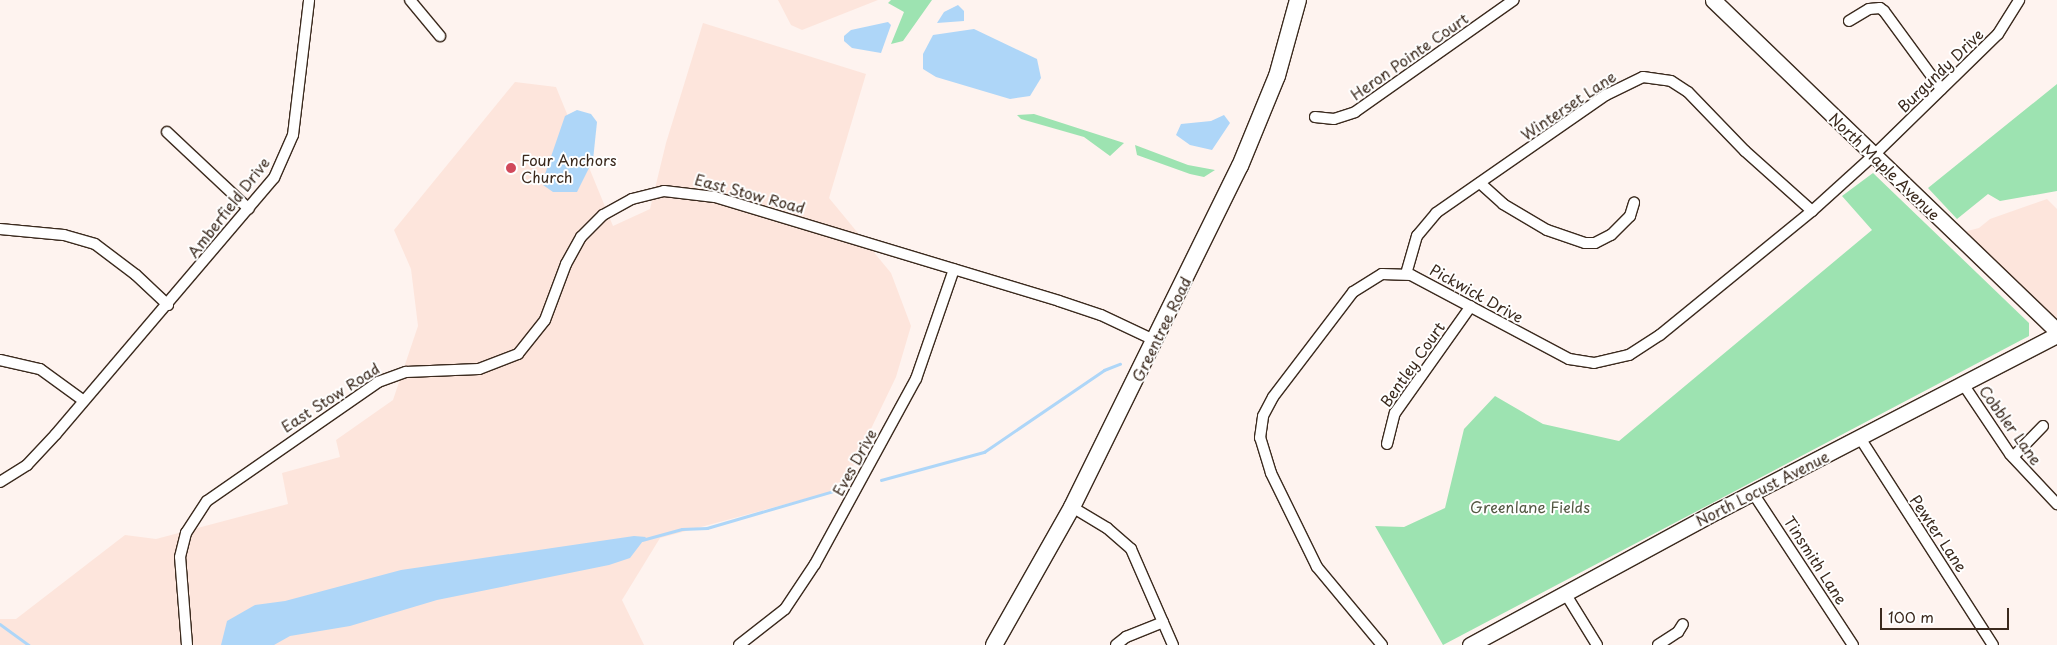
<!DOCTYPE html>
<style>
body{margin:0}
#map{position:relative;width:2057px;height:645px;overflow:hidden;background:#fef3ef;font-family:"Playpen Sans",sans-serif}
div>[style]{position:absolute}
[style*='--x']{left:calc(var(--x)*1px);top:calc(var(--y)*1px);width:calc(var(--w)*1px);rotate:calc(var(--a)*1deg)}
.built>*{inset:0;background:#fde5dc}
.green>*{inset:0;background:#9de3b1}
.water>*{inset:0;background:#aed6f8}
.stream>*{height:2.5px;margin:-1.25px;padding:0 1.25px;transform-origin:1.25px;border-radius:1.25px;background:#aed6f8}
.roads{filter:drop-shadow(1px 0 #3b2a1e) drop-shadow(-1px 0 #3b2a1e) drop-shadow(0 1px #3b2a1e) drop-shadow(0 -1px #3b2a1e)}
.street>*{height:10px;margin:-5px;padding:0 5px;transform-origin:5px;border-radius:5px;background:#fff}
.secondary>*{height:15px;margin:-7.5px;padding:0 7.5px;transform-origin:7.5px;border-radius:7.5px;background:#fff}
.primary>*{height:16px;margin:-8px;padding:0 8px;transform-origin:8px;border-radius:8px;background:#fff}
.dots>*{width:14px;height:14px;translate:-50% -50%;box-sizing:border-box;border:2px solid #fff;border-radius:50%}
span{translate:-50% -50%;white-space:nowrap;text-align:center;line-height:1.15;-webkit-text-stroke:4px #fff;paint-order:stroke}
.street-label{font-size:15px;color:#3b2a1e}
.poi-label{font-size:15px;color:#3b2a1e}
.left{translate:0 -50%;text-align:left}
.park-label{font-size:15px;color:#545843}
.scale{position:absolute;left:1880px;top:608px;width:129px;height:22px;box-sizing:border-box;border:2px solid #3b2a1e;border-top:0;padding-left:6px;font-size:15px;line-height:18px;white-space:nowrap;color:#3b2a1e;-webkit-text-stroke:4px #fff;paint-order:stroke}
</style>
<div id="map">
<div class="built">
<div style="clip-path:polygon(778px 0,878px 0,802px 30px,791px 25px)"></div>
<div style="clip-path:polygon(703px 23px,866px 74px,829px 198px,891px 273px,911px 326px,896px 377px,842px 489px,660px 538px,622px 600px,644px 645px,0 645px,0 619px,16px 619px,125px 535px,156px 539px,288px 504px,282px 473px,340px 457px,336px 440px,393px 400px,418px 326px,411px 269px,394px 230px,515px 82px,556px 87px,613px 226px,650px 209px,666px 143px)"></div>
<div style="clip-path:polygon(2047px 199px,2057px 209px,2057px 331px,1956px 234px,1979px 228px,1990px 219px)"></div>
</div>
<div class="green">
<div style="clip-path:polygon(891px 0,932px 0,903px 41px,891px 44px,904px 12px,888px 3px)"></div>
<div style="clip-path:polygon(2057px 84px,2057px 191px,2000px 201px,1988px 194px,1957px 219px,1928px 188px)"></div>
<div style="clip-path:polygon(1034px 114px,1124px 143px,1110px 156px,1084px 137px,1021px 119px,1017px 115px)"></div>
<div style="clip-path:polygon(1135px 145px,1188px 165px,1215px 170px,1204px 177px,1190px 174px,1137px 155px)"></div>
<div style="clip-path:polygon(1873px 173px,2029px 323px,2029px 336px,1443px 645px,1375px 526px,1404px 527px,1445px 508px,1464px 429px,1495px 396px,1543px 424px,1619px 441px,1872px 230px,1842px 196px)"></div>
</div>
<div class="water">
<div style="clip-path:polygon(958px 5px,964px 11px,964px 21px,937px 23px,944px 12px)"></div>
<div style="clip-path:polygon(888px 22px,891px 25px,881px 53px,852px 48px,844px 41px,844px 36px,851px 30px)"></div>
<div style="clip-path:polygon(974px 29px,1037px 59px,1041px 78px,1030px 96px,1010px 99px,936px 77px,923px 69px,923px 54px,933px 35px)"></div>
<div style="clip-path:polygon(577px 110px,591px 114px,597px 122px,593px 160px,577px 192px,553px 192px,543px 185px,544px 177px,565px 116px)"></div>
<div style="clip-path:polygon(1224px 115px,1230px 123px,1212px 150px,1190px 145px,1176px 135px,1181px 124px,1211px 121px)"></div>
<div style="clip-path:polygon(634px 536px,646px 537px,630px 558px,609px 565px,437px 600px,350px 626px,290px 636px,274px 645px,221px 645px,227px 621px,255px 605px,285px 601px,401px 570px)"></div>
</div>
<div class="stream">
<div style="--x:881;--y:480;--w:107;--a:-15.2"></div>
<div style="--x:984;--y:452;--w:145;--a:-34.3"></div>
<div style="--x:1104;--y:370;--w:17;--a:-21"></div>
<div style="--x:642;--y:540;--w:41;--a:-15.4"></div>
<div style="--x:682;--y:529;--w:25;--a:-2"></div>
<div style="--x:707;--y:528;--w:139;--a:-16.3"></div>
<div style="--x:0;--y:624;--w:36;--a:36"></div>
</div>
<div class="roads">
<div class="street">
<div style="--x:410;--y:0;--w:47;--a:50.2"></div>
<div style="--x:1849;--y:21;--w:23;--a:-31"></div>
<div style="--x:1869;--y:9;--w:11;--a:-5"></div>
<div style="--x:1880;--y:8;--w:5;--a:37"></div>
<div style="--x:1884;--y:11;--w:97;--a:53.8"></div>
<div style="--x:1315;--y:117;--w:19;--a:6"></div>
<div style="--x:1334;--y:119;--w:22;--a:-18"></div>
<div style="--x:1355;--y:112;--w:194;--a:-35.2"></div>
<div style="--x:167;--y:132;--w:112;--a:43.2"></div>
<div style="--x:1480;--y:183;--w:31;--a:42"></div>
<div style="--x:1503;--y:204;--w:51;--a:30.6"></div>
<div style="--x:1547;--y:230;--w:40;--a:18.9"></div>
<div style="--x:1585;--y:243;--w:10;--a:0"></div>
<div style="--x:1595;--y:243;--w:18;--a:-27"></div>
<div style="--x:1611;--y:235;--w:27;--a:-45"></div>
<div style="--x:1630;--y:216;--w:14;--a:-73"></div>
<div style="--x:0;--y:229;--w:64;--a:5.4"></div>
<div style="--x:64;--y:235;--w:32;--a:16"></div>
<div style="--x:95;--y:244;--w:51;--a:37.1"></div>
<div style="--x:136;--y:275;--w:44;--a:43.2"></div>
<div style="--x:1406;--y:274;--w:40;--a:-74"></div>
<div style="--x:1417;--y:236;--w:30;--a:-50"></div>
<div style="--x:1436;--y:213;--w:207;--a:-34.8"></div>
<div style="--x:1606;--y:95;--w:41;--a:-25.9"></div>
<div style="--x:1643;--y:77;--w:28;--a:8"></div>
<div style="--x:1671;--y:81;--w:20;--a:33"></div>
<div style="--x:1688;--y:92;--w:82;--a:46"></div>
<div style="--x:1745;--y:151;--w:90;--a:41.8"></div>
<div style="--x:0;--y:360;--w:41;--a:12.7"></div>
<div style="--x:40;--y:369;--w:54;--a:36"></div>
<div style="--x:1963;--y:384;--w:84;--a:56.1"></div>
<div style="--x:2010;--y:454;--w:69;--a:46.8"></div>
<div style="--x:1860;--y:438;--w:246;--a:57.3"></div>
<div style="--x:1387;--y:444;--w:32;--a:-76"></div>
<div style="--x:1395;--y:413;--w:131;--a:-54.6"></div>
<div style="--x:2013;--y:457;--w:43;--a:-45.9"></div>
<div style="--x:0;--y:482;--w:32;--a:-32"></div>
<div style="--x:27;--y:465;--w:42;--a:-46.9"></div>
<div style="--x:56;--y:434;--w:336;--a:-49.6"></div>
<div style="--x:274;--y:178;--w:47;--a:-66.2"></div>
<div style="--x:293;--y:135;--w:136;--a:-83.2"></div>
<div style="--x:1753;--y:493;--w:182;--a:56.7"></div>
<div style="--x:1072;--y:507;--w:41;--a:31"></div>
<div style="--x:1107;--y:528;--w:32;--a:41"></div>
<div style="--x:1131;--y:549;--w:105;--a:66.4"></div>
<div style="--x:1565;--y:593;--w:61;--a:58.4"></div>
<div style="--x:187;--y:645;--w:88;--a:-94.5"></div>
<div style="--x:180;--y:557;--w:25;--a:-76"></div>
<div style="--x:186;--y:533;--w:38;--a:-57"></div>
<div style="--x:207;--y:501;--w:208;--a:-34.8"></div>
<div style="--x:378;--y:382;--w:30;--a:-20"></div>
<div style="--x:406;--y:372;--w:73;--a:-2.4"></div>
<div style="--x:479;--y:369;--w:42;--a:-21"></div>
<div style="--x:518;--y:354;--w:43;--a:-51.5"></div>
<div style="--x:545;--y:320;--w:60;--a:-69.4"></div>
<div style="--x:566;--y:264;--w:31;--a:-61"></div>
<div style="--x:581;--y:237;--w:31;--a:-45"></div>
<div style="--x:603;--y:215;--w:33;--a:-29"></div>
<div style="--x:632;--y:199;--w:33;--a:-14"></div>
<div style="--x:664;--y:191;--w:51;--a:6.7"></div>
<div style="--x:715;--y:197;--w:359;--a:16.8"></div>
<div style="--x:1059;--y:301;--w:44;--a:18.4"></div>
<div style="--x:1101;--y:315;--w:61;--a:25.3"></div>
<div style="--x:739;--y:645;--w:58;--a:-38"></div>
<div style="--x:785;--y:609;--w:54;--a:-56.3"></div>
<div style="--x:815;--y:564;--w:211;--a:-61.4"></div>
<div style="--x:916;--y:379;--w:116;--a:-70.9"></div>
<div style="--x:1116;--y:645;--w:13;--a:-39"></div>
<div style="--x:1126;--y:637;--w:40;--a:-22"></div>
<div style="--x:1382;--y:645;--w:102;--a:-129.8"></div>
<div style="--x:1317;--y:567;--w:105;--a:-116.1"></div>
<div style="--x:1271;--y:473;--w:37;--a:-107"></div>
<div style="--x:1260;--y:438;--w:22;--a:-82"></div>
<div style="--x:1263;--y:416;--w:21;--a:-62"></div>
<div style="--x:1273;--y:397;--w:132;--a:-52.7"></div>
<div style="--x:1353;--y:292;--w:34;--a:-32"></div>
<div style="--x:1382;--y:274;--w:29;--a:2"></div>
<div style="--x:1411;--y:275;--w:179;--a:28"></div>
<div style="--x:1569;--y:359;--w:25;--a:9"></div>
<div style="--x:1594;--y:363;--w:36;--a:-13"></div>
<div style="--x:1629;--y:355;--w:37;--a:-33"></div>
<div style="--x:1660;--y:335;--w:196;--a:-39.2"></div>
<div style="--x:1812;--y:211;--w:84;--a:-42.1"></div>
<div style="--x:1874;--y:155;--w:173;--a:-44.3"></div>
<div style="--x:1998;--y:34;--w:40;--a:-58"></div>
<div style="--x:1658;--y:645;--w:24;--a:-33"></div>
<div style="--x:1678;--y:632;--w:9;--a:-58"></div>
</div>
<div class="secondary">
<div style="--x:1713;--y:0;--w:477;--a:43.9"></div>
<div style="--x:1470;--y:645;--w:281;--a:-28.5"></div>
<div style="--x:1717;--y:511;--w:383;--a:-27.4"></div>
</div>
<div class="primary">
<div style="--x:994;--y:645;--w:159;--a:-60.5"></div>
<div style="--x:1072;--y:507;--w:380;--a:-63.8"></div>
<div style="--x:1240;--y:166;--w:97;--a:-67.7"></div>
<div style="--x:1277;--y:76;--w:79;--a:-74.6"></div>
</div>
</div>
<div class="dots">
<div style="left:511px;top:168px;background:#d1495b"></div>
</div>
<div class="street-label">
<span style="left:1409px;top:56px;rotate:-35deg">Heron Pointe Court</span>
<span style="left:1940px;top:70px;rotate:-44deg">Burgundy Drive</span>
<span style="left:1568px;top:105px;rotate:-34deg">Winterset Lane</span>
<span style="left:1885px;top:166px;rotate:44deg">North Maple Avenue</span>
<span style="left:750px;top:193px;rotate:15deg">East Stow Road</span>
<span style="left:228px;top:207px;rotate:-52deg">Amberfield Drive</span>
<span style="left:1477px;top:293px;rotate:29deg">Pickwick Drive</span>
<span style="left:1161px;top:329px;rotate:-64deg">Greentree Road</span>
<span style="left:1412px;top:364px;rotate:-55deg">Bentley Court</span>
<span style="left:330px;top:397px;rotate:-33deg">East Stow Road</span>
<span style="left:2011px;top:425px;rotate:54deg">Cobbler Lane</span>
<span style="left:854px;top:462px;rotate:-61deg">Eves Drive</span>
<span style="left:1762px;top:488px;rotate:-27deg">North Locust Avenue</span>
<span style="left:1939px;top:533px;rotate:56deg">Pewter Lane</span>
<span style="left:1816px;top:560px;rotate:57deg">Tinsmith Lane</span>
</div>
<div class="poi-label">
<span class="left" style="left:521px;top:168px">Four Anchors<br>Church</span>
</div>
<div class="park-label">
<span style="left:1530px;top:507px">Greenlane Fields</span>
</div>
<div class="scale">100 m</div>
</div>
